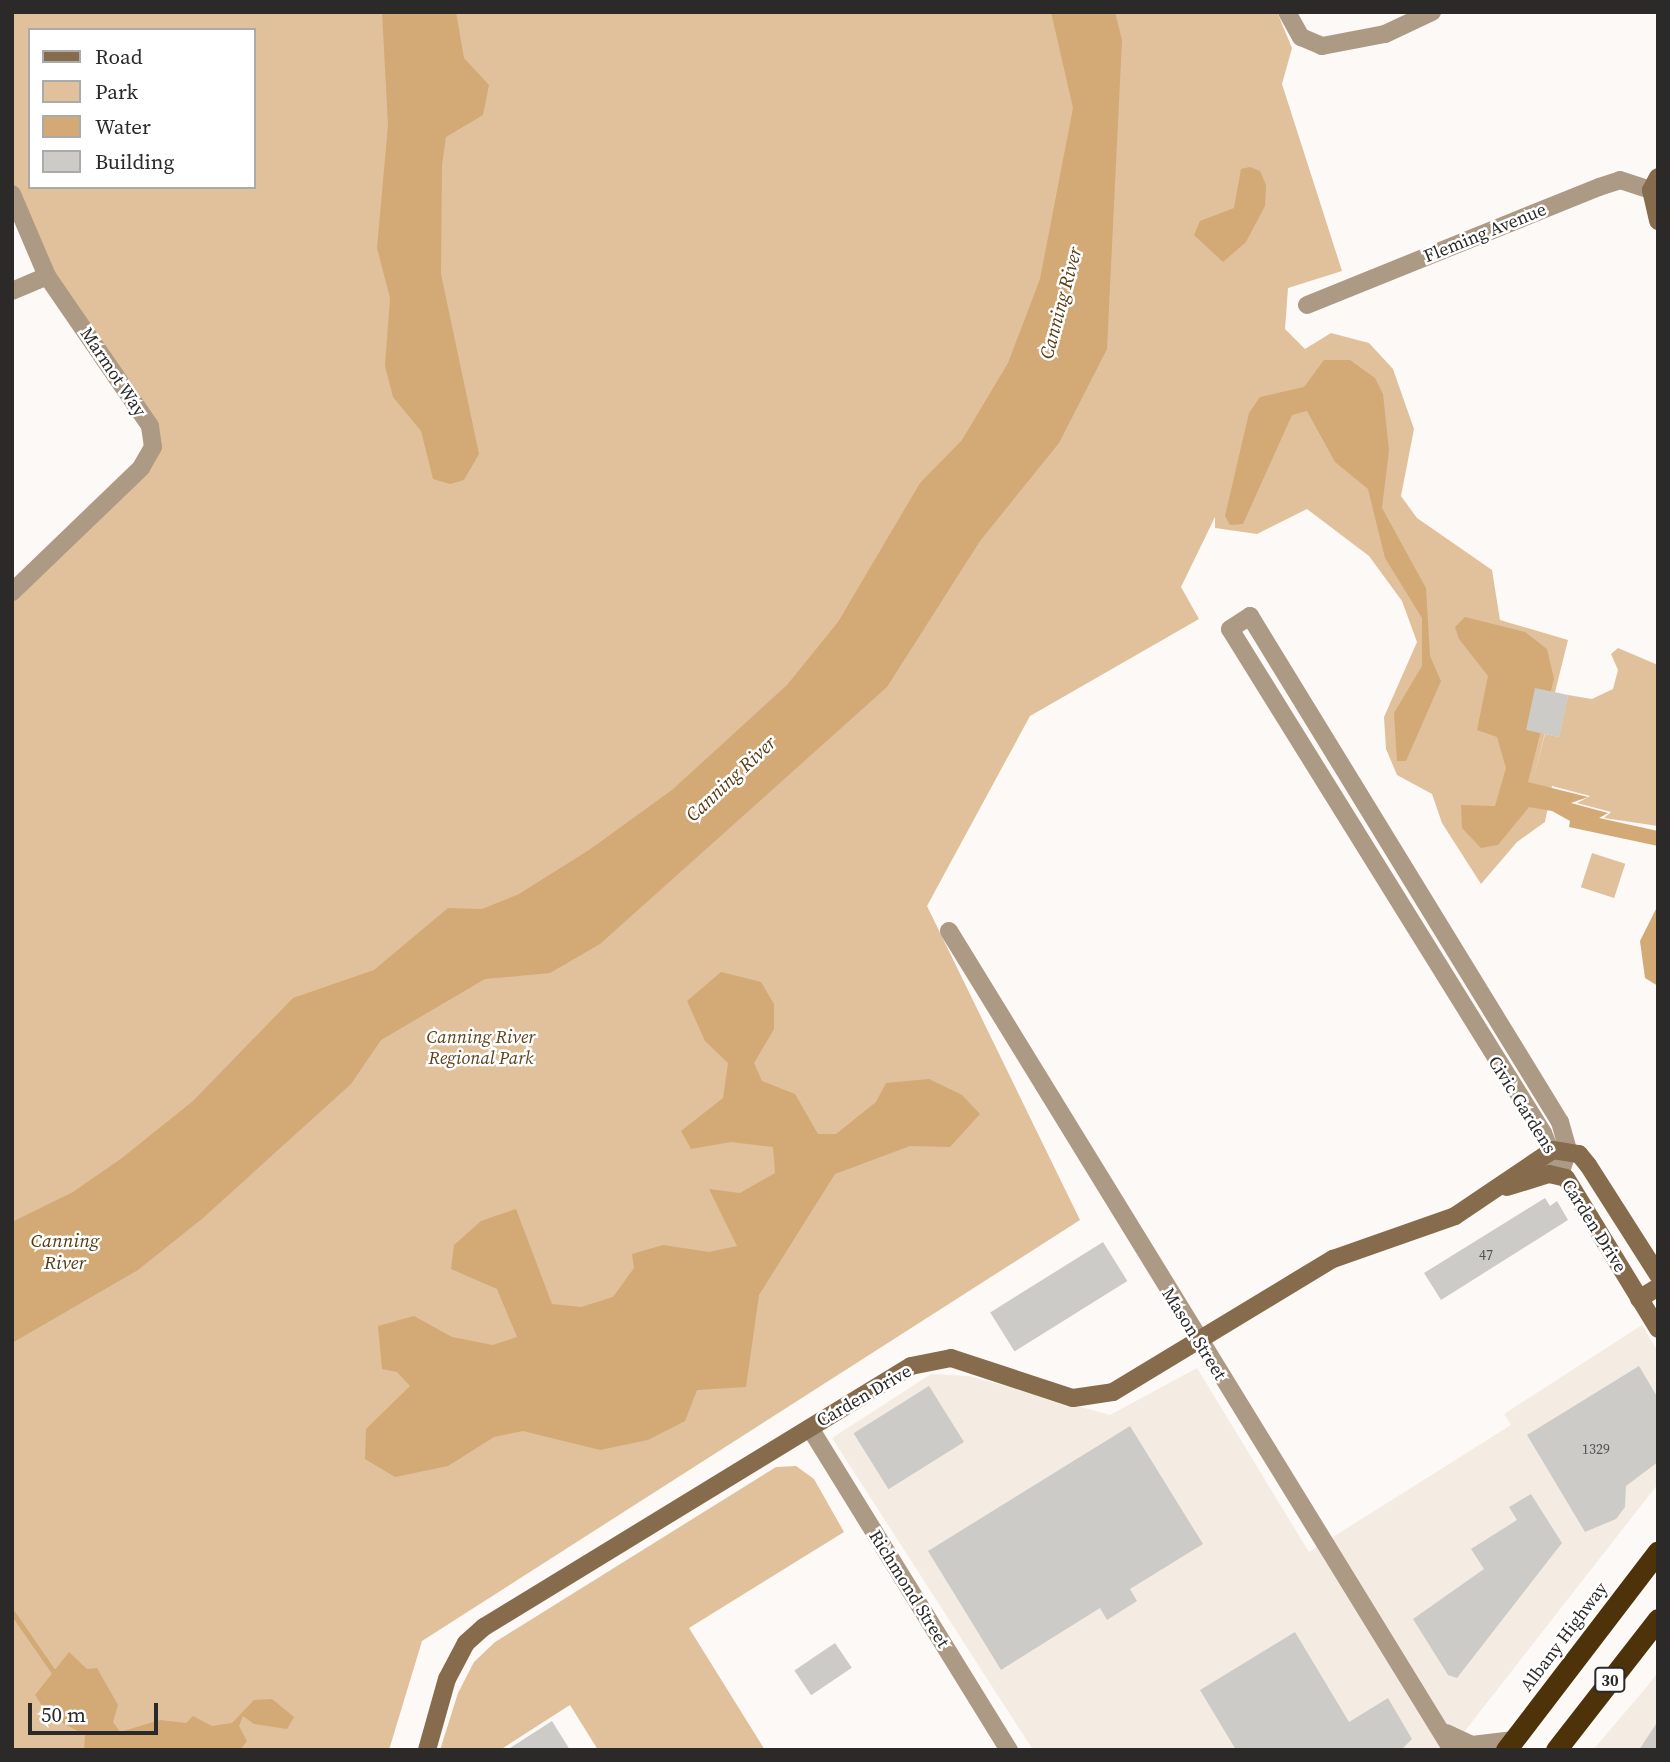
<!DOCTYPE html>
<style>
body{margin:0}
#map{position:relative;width:1670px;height:1762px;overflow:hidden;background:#fcf9f6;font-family:"Source Serif 4",serif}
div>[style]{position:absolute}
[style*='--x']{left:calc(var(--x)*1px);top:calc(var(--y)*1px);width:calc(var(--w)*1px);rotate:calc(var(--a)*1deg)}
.built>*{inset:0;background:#f4ece3}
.green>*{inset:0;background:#e0c19c;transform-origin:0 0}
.water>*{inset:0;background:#d3a976}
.stream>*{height:5px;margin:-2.5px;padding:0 2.5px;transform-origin:2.5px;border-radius:2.5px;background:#d3a976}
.building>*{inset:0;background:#cdcbc8;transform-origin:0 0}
.street>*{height:18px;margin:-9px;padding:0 9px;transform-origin:9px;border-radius:9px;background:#ac9a84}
.secondary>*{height:18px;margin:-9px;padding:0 9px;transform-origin:9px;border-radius:9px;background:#866c4c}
.highway>*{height:21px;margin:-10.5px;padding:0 10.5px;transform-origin:10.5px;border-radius:10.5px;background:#4e3209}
span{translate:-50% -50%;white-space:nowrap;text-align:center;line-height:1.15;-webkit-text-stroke:5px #fff;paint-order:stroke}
.number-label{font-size:14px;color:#545251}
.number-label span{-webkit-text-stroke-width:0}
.shield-label span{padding:2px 5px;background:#fff;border:2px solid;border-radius:5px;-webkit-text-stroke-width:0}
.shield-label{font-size:16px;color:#2b2a29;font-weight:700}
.street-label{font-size:18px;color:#2b2a29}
.park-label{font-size:18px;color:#5e4119;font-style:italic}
.water-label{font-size:19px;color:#573a11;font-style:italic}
.frame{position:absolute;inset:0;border:14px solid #2b2a29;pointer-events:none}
.legend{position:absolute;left:28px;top:28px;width:228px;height:161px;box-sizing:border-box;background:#fff;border:2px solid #aaaaa9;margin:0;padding:9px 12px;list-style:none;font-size:21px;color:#2b2a29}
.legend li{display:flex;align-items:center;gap:14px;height:35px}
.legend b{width:35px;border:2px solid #aaaaa9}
.scale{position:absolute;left:28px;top:1703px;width:130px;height:32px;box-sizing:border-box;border:4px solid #2b2a29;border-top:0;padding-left:9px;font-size:21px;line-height:24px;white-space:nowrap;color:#2b2a29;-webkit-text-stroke:5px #fff;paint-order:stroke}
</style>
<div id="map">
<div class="built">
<div style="clip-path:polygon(1642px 1325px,1658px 1352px,1658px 1484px,1450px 1750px,1033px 1750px,832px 1438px,931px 1374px,969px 1376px,1110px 1415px,1197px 1368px,1309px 1552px,1511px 1425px,1504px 1414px)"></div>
<div style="clip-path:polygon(1658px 1672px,1658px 1750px,1593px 1750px,1649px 1684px)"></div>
</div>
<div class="green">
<div style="clip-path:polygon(evenodd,12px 12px,1277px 12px,1292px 48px,1282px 84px,1342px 271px,1288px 288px,1285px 329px,1305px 349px,1331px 333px,1369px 343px,1393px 369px,1414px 429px,1401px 496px,1417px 518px,1492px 570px,1500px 620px,1568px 640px,1533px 781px,1545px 734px,1559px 737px,1568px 695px,1592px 699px,1613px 689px,1618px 670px,1611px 654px,1618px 648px,1658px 665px,1658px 826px,1604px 818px,1611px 812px,1577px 803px,1590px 796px,1552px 786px,1545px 822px,1517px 842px,1481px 884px,1442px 823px,1432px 794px,1397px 775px,1386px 749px,1384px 717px,1417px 642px,1402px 601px,1369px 556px,1307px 509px,1257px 534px,1215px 528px,1215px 517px,1181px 587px,1199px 619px,1030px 716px,927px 906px,1080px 1220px,422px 1641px,389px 1750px,12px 1750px,12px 599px,160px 443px,40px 252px,12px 182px,12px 12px,30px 30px,254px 30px,254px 187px,30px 187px,30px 30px)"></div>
<div style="left:1592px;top:853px;width:35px;height:36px;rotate:18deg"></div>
<div style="clip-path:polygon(796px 1466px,814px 1479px,844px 1532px,689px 1628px,765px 1750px,598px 1750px,570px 1705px,500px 1750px,440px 1750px,458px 1693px,474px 1662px,495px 1642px,776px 1467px)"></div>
</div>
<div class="water">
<div style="clip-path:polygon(382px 12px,456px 12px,464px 58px,489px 85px,483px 115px,446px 137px,442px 165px,441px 274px,479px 454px,464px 480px,450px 484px,433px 479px,421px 431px,393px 397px,385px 366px,390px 298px,377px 248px,388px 125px)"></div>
<div style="clip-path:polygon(1051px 12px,1115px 12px,1122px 40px,1107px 349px,1059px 443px,980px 541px,887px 687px,600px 944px,550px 973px,485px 979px,381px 1040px,351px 1084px,203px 1218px,138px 1270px,12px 1343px,12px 1222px,73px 1192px,122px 1158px,193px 1101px,293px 998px,374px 970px,448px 908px,482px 909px,519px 894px,589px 850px,672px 790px,787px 685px,838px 622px,920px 483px,962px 440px,1008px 363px,1040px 279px,1073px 108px)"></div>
<div style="clip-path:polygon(1250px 167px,1260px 171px,1266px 185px,1265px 206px,1246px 242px,1223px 262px,1194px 235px,1200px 221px,1234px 208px,1241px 169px)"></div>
<div style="clip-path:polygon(1324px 360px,1350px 360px,1375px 378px,1383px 394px,1389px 450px,1382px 508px,1426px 588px,1430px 656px,1441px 681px,1406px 761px,1397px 761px,1394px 713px,1422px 666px,1422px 618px,1385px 558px,1368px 489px,1335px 462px,1307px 411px,1292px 415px,1243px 524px,1230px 525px,1225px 516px,1249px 413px,1260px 397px,1304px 387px)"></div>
<div style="clip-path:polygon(1465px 617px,1525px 632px,1547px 649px,1554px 679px,1528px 782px,1588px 797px,1571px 803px,1608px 813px,1599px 818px,1658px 831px,1658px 846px,1569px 827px,1570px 821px,1552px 811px,1529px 807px,1498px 845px,1481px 848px,1462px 828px,1461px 805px,1495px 806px,1506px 768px,1497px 737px,1477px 730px,1488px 676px,1459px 639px,1455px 627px)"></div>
<div style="clip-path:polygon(1658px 905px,1658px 986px,1645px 978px,1640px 941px)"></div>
<div style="clip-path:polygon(721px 972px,761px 982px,774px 1004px,774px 1029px,754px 1063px,762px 1081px,795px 1094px,818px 1134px,836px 1134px,876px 1102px,886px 1083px,929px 1079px,962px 1095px,980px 1114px,950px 1147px,910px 1146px,835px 1174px,759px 1295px,746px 1387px,697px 1390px,685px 1421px,648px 1440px,600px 1450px,523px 1431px,494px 1437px,448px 1466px,395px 1477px,365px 1459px,366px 1429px,410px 1386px,397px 1372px,382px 1369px,378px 1326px,414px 1316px,452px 1337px,493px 1345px,517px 1337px,497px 1289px,451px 1269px,454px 1245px,481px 1221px,516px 1209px,552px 1304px,581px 1307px,613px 1297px,634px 1268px,632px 1254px,663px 1245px,709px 1252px,737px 1246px,709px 1189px,740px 1193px,775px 1173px,773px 1147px,731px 1142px,691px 1149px,681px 1131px,723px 1098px,728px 1063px,705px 1041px,687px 1001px)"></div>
<div style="clip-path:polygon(69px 1652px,87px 1669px,97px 1668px,118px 1705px,113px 1722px,120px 1732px,160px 1720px,186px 1723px,193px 1716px,212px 1726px,232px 1723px,254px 1700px,272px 1699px,294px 1717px,287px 1729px,254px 1724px,243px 1716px,239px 1726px,247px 1741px,240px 1750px,84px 1750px,85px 1735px,48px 1715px,35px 1695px)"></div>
</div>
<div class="stream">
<div style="--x:12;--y:1612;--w:79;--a:55.3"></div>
</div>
<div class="building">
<div style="left:1535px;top:688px;width:34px;height:43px;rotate:12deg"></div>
<div style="clip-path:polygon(1545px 1198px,1550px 1206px,1557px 1201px,1568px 1220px,1441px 1300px,1424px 1273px)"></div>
<div style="left:1103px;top:1242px;width:46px;height:133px;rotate:58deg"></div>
<div style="clip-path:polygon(1639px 1366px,1658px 1398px,1658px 1462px,1626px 1486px,1625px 1507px,1616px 1519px,1585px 1532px,1527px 1435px)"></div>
<div style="left:929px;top:1386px;width:66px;height:89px;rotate:58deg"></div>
<div style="clip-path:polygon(1130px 1426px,1203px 1544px,1130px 1589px,1137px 1601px,1107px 1620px,1100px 1608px,1001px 1670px,928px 1551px)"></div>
<div style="clip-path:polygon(1531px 1494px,1562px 1543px,1457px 1678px,1448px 1675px,1413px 1619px,1484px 1569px,1471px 1549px,1517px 1520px,1509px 1507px)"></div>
<div style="clip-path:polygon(1295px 1632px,1349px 1722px,1388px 1698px,1412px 1739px,1401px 1750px,1236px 1750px,1200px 1690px)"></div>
<div style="left:835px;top:1643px;width:30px;height:49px;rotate:56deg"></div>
<div style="clip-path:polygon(552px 1721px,570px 1750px,507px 1750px)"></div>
<div style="clip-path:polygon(1658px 1721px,1658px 1750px,1639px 1750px)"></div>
</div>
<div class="street">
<div style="--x:1287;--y:12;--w:29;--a:61"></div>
<div style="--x:1301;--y:37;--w:23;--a:23"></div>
<div style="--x:1322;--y:46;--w:64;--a:-10.8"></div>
<div style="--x:1385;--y:34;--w:52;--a:-25.1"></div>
<div style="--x:12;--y:194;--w:89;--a:66.9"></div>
<div style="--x:47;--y:276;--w:182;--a:55.5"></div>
<div style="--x:150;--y:426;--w:21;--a:82"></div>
<div style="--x:153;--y:447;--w:24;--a:120"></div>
<div style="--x:141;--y:468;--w:179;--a:136.1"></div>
<div style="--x:12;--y:291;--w:38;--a:-23"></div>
<div style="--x:1307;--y:305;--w:315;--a:-22"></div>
<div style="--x:1599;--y:187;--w:22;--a:-18"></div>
<div style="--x:1620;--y:180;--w:33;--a:18"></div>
<div style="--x:1250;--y:616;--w:593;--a:58.51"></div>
<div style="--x:1560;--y:1122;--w:29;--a:74"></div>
<div style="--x:1568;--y:1150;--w:25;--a:108"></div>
<div style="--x:1560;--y:1174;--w:44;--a:-112.5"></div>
<div style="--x:1543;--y:1133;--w:593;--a:-121.84"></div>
<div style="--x:1230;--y:629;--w:24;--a:-33"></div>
<div style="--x:949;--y:931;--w:961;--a:58.44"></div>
<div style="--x:810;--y:1428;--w:379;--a:58.3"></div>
<div style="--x:1446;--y:1733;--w:29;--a:25"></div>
<div style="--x:1472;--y:1745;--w:42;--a:-6.8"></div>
</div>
<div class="secondary">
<div style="--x:1658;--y:177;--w:15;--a:118"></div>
<div style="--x:1651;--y:190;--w:32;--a:77"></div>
<div style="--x:1507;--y:1187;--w:44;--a:-17.2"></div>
<div style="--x:1549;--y:1174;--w:17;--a:13"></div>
<div style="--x:1566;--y:1178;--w:177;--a:58.6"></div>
<div style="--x:1639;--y:1299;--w:22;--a:-32"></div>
<div style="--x:427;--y:1750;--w:74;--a:-74.3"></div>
<div style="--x:447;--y:1679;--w:41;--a:-62.2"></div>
<div style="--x:466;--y:1643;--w:24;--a:-42"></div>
<div style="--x:484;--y:1627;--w:500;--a:-31.43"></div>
<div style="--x:911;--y:1366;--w:41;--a:-11.3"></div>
<div style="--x:951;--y:1358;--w:128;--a:18.2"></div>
<div style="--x:1073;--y:1398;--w:40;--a:-8.5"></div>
<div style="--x:1113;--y:1392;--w:257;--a:-31.2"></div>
<div style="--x:1333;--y:1259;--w:129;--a:-19.4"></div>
<div style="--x:1455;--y:1216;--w:118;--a:-34"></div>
<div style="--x:1553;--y:1150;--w:26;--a:9"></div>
<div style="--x:1579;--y:1154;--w:14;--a:51"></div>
<div style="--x:1588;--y:1165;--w:130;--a:57.5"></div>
</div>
<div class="highway">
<div style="--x:1506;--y:1750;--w:250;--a:-52.6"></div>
<div style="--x:1556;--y:1750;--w:166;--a:-52.1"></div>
</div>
<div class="number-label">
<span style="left:1486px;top:1255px">47</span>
<span style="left:1596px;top:1449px">1329</span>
</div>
<div class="shield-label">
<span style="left:1610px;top:1680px">30</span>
</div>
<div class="street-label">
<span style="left:1485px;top:233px;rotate:-22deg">Fleming Avenue</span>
<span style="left:113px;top:372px;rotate:56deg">Marmot Way</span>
<span style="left:1522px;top:1105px;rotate:58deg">Civic Gardens</span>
<span style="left:1594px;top:1226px;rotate:58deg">Carden Drive</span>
<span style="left:1194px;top:1334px;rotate:58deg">Mason Street</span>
<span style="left:864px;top:1396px;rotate:-30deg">Carden Drive</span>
<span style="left:909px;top:1589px;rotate:58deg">Richmond Street</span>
<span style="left:1564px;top:1637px;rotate:-53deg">Albany Highway</span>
</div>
<div class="park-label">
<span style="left:481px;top:1048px">Canning River<br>Regional Park</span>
</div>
<div class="water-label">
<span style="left:1061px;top:303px;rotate:-75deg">Canning River</span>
<span style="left:731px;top:779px;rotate:-43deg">Canning River</span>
<span style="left:65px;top:1252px">Canning<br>River</span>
</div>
<div class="frame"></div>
<ul class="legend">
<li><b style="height:9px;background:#866c4c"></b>Road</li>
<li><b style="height:19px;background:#e0c19c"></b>Park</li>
<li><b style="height:19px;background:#d3a976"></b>Water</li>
<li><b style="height:19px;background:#cdcbc8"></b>Building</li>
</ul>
<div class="scale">50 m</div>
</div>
